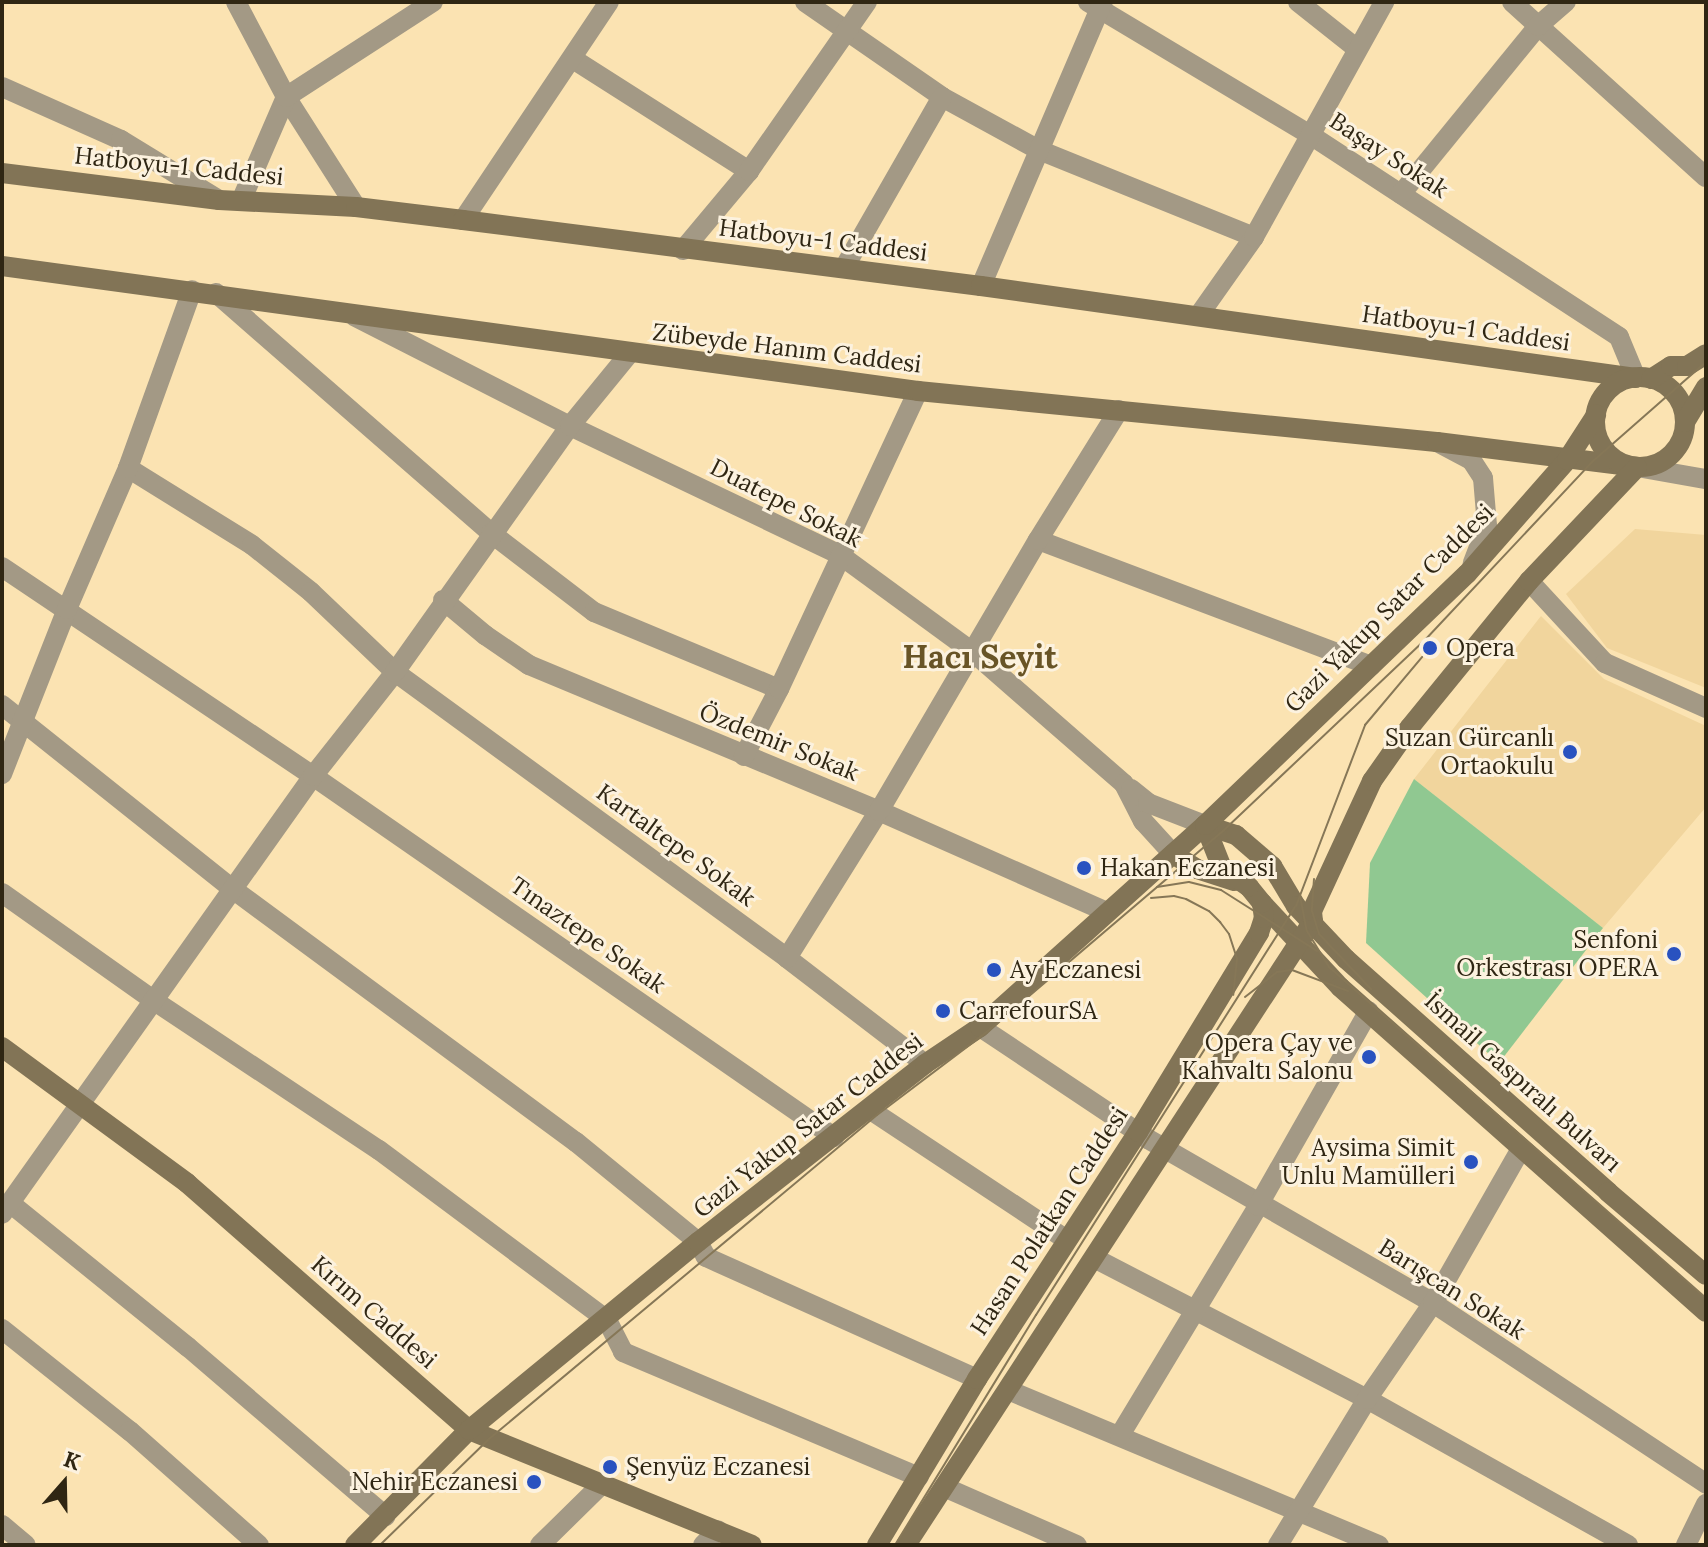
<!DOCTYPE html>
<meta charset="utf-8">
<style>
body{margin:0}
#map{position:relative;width:1708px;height:1547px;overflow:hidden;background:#fbe3b2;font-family:Lora,serif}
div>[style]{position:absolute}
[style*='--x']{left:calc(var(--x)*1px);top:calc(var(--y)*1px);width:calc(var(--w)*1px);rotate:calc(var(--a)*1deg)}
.built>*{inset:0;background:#f1d59d}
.green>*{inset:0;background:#90c891}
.street>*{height:20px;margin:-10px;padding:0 10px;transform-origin:10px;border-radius:10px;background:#a39985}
.secondary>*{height:20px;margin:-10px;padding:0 10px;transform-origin:10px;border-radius:10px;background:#827456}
.secondary>.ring{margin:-10px;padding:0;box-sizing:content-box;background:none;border:20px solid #827456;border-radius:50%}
.tram>*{height:2px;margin:-1px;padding:0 1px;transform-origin:1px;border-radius:1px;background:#867757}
.dots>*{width:22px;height:22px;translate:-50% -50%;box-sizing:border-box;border:4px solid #fcf2df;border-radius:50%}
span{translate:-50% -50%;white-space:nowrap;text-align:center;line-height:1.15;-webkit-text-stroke:6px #fcf2df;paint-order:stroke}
.street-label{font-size:24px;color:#2f2613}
.poi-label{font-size:24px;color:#2f2613}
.left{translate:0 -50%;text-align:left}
.right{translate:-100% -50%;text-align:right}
.district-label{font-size:32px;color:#685426;font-weight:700}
.frame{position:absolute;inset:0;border:4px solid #2f2613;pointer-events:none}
.north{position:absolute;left:24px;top:1443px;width:80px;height:80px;-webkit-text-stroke:6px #fcf2df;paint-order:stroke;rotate:20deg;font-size:22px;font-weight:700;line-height:32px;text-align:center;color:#2f2613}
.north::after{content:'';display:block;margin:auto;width:28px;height:36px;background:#2f2613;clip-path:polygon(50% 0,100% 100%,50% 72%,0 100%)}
</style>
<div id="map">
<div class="built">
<div style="clip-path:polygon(1635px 529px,1706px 535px,1706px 688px,1607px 648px,1566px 594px)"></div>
<div style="clip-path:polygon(1541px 616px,1604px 679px,1706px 726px,1706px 807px,1603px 928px,1414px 779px)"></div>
</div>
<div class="green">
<div style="clip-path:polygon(1414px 779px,1603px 928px,1499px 1063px,1366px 943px,1370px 863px)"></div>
</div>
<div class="street">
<div style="--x:236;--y:2;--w:107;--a:62.2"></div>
<div style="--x:286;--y:97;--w:130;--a:57.5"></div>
<div style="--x:805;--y:2;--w:167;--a:34.7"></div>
<div style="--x:942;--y:97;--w:111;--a:28.7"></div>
<div style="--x:1039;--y:150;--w:232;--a:22"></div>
<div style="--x:1088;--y:2;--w:261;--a:30.9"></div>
<div style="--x:1312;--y:136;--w:367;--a:33.2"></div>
<div style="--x:1619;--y:337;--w:44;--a:67.5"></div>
<div style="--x:1298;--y:2;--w:74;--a:38.4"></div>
<div style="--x:1512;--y:2;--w:261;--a:42.1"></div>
<div style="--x:573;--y:59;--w:209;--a:32.5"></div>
<div style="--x:2;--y:87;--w:130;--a:24"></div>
<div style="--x:121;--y:140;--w:115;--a:31.5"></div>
<div style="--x:1401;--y:194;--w:217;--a:-50.8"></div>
<div style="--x:1538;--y:26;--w:37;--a:-41"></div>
<div style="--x:241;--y:201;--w:113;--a:-66.6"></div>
<div style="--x:286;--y:97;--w:175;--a:-32.9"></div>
<div style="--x:463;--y:220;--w:262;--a:-56.2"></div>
<div style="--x:683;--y:250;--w:103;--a:-50.1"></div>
<div style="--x:749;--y:171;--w:206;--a:-55.1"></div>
<div style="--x:844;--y:268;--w:197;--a:-60.2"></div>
<div style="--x:981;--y:286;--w:309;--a:-66.8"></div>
<div style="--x:216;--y:293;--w:365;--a:41.1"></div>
<div style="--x:491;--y:533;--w:130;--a:37.5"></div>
<div style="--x:594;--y:612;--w:200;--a:22.6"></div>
<div style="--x:1199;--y:315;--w:95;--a:-54.8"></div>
<div style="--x:1254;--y:237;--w:269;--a:-61"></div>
<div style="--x:354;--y:316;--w:242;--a:27"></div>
<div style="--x:570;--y:426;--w:299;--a:25.5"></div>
<div style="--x:840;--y:555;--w:166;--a:36.2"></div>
<div style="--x:974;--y:653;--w:199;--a:41.1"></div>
<div style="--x:1124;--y:784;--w:42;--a:62.8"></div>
<div style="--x:1143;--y:821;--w:45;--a:47.7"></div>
<div style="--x:1437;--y:442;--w:40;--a:28"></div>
<div style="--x:1472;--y:461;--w:20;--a:57"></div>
<div style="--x:1483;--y:478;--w:48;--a:85.2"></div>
<div style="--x:1487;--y:526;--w:40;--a:111"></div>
<div style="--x:1637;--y:467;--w:70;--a:9.9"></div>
<div style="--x:128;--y:468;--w:146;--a:31.8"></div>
<div style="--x:252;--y:545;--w:75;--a:38.5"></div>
<div style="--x:311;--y:592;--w:116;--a:43.6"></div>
<div style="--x:395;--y:672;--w:485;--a:36.1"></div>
<div style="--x:787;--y:958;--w:174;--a:37.5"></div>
<div style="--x:1038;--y:540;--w:356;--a:20.7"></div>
<div style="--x:2;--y:567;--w:375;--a:33.9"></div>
<div style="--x:313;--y:776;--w:634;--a:34.72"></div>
<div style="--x:1529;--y:581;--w:112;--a:47.2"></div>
<div style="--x:1605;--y:663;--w:111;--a:24"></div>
<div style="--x:443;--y:600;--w:55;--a:39.8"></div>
<div style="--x:485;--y:635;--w:53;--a:34.3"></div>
<div style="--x:529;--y:665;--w:379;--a:22.6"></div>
<div style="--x:879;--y:811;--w:249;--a:23.9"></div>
<div style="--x:2;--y:705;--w:297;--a:38.6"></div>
<div style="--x:234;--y:890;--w:425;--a:36.4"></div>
<div style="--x:576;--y:1142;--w:158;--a:39.3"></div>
<div style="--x:698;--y:1242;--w:17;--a:62"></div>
<div style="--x:706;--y:1257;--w:297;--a:24.2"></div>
<div style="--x:744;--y:756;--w:76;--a:-62.4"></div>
<div style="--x:779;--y:689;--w:329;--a:-65"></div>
<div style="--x:2;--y:774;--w:177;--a:-68.5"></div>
<div style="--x:67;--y:609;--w:154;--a:-66.6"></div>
<div style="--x:128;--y:468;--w:189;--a:-70.2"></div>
<div style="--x:1131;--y:789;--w:22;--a:39"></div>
<div style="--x:1148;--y:803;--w:61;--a:21.1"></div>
<div style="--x:2;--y:893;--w:185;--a:35.3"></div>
<div style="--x:153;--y:1000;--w:271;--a:33.6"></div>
<div style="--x:379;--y:1150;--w:284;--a:36.7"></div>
<div style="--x:607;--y:1320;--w:36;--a:63"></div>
<div style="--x:623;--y:1352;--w:321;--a:22.9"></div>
<div style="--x:787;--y:958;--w:173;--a:-58"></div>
<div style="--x:879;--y:811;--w:314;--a:-59.6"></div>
<div style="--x:1038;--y:540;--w:153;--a:-58.1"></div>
<div style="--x:980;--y:1027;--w:202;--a:33.7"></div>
<div style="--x:1148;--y:1139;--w:329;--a:29.9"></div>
<div style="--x:1433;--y:1303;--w:328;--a:33.5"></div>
<div style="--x:869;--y:1109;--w:237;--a:33.5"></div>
<div style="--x:10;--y:1203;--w:229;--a:39"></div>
<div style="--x:188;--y:1347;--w:260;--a:40.6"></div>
<div style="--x:2;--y:1214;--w:537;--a:-54.62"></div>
<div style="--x:313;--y:776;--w:132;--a:-51.7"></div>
<div style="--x:395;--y:672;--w:302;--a:-54.6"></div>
<div style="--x:570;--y:426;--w:93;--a:-50.7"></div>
<div style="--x:1094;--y:1258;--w:307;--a:27.3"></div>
<div style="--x:1367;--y:1399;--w:299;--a:29.2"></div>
<div style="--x:2;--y:1329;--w:164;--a:38.6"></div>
<div style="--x:130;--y:1431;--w:172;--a:41.5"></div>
<div style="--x:1008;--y:1390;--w:402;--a:22.7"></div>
<div style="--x:1120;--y:1435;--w:267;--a:-58.9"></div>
<div style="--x:1258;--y:1206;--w:224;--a:-60.4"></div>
<div style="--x:944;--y:1487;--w:145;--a:23.6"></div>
<div style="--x:2;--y:1525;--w:31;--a:40"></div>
<div style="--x:540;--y:1545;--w:84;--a:-44.5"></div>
<div style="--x:703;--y:1545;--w:21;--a:-45"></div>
<div style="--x:1278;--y:1545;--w:171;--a:-58.6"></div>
<div style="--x:1367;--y:1399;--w:116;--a:-55.5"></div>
<div style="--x:1433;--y:1303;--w:177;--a:-60.3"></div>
<div style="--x:1686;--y:1545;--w:46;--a:-64"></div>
</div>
<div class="secondary">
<div style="--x:2;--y:173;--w:219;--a:7.1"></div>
<div style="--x:219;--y:200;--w:137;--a:2.9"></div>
<div style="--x:356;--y:207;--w:108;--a:6.9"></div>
<div style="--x:463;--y:220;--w:522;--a:7.26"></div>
<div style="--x:981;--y:286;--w:661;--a:8"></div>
<div style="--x:2;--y:266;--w:924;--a:7.77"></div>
<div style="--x:918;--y:391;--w:521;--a:5.61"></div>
<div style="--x:1437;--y:442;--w:202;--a:7.1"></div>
<div class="ring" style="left:1595px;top:377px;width:70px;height:70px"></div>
<div style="--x:1651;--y:379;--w:24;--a:-33"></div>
<div style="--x:1671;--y:366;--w:16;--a:0"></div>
<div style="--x:1687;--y:366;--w:22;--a:-32"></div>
<div style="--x:1685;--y:422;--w:41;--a:-59"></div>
<div style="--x:1173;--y:854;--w:28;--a:32"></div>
<div style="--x:1197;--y:869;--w:39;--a:18"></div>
<div style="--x:1262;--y:903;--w:115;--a:47.1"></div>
<div style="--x:1340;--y:987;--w:489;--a:41.6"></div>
<div style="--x:2;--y:1047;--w:230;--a:36.3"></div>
<div style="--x:187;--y:1183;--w:375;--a:41.2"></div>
<div style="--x:469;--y:1430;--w:305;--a:22.1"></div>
<div style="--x:355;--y:1545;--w:162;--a:-45.3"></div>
<div style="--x:469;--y:1430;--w:296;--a:-39.4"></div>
<div style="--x:698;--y:1242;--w:288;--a:-38.1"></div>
<div style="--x:925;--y:1064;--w:66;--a:-33.9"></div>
<div style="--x:980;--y:1027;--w:302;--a:-41.9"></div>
<div style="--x:1205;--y:825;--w:33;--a:18"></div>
<div style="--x:1236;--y:835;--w:48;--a:40.7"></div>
<div style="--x:1272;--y:866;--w:47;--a:59"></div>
<div style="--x:1296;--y:906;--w:73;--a:46.7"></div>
<div style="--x:1346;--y:959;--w:351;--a:41.6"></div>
<div style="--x:1608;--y:1192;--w:128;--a:40.3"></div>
<div style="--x:877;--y:1545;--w:194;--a:-58.9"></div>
<div style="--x:977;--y:1379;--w:295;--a:-56.9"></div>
<div style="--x:1138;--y:1132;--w:233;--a:-58.7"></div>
<div style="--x:1259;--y:933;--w:16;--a:-72"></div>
<div style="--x:1264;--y:918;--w:15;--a:-98"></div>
<div style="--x:1262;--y:903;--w:21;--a:-129"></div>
<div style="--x:1249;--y:887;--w:33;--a:-145"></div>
<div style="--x:1222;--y:868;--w:46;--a:-111.6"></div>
<div style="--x:1205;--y:825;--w:363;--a:-43.8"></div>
<div style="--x:1467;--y:574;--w:152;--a:-48.7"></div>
<div style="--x:1567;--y:460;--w:54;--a:-57.2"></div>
<div style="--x:906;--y:1545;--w:745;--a:-56.89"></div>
<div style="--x:1313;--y:921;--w:10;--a:-96"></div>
<div style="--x:1312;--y:911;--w:143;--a:-65.2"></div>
<div style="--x:1372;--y:781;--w:66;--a:-54.9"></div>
<div style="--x:1410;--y:727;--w:188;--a:-50.8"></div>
<div style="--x:1529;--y:581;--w:157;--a:-46.5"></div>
</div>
<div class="tram">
<div style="--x:1314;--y:879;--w:32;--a:94"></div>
<div style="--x:1312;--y:911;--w:24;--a:73"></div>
<div style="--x:1319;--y:934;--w:76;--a:46.6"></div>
<div style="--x:1157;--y:887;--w:32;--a:-9"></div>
<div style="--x:1189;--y:882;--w:33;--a:14"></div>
<div style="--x:1221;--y:890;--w:114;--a:32.4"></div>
<div style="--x:1300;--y:896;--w:36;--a:79"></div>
<div style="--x:1307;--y:931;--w:42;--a:58.6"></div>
<div style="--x:1329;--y:967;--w:502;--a:41.28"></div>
<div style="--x:1151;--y:898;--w:23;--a:-5"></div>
<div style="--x:1174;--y:896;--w:12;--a:14"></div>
<div style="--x:1186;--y:899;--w:26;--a:28"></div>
<div style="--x:1209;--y:911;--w:16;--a:45"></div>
<div style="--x:1220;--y:922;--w:15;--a:53"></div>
<div style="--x:1229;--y:934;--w:26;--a:72"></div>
<div style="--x:1237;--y:959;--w:36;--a:96"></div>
<div style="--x:1245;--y:997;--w:41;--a:-38"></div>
<div style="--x:1277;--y:972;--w:15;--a:-8"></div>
<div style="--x:1292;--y:970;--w:60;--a:20.6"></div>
<div style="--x:380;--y:1545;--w:152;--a:-44.2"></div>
<div style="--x:489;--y:1439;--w:505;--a:-39.86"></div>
<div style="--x:877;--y:1115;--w:139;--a:-37.1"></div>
<div style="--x:988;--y:1031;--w:310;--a:-40.4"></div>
<div style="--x:1224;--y:830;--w:275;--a:-43.4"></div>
<div style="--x:1424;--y:641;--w:245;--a:-46.8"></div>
<div style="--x:1592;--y:462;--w:152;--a:-41.3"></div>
<div style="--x:895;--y:1545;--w:270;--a:-58.5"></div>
<div style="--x:1036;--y:1315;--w:485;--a:-57.6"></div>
<div style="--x:1296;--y:906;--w:194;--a:-69.1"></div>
<div style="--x:1365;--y:725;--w:89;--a:-50"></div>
</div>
<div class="dots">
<div style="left:1430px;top:648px;background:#2952c0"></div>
<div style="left:1570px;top:752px;background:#2952c0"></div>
<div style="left:1084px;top:868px;background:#2952c0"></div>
<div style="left:1674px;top:954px;background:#2952c0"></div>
<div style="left:994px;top:970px;background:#2952c0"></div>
<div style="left:943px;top:1011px;background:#2952c0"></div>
<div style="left:1369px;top:1057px;background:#2952c0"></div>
<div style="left:1471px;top:1162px;background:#2952c0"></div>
<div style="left:610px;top:1467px;background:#2952c0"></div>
<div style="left:534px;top:1482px;background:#2952c0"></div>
</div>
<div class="street-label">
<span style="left:1389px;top:155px;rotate:33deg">Başay Sokak</span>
<span style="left:179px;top:166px;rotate:6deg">Hatboyu-1 Caddesi</span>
<span style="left:823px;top:240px;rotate:7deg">Hatboyu-1 Caddesi</span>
<span style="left:1466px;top:328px;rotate:8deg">Hatboyu-1 Caddesi</span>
<span style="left:787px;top:348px;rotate:7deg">Zübeyde Hanım Caddesi</span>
<span style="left:786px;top:503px;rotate:27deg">Duatepe Sokak</span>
<span style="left:1389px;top:608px;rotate:-45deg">Gazi Yakup Satar Caddesi</span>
<span style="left:779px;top:742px;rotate:22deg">Özdemir Sokak</span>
<span style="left:676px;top:845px;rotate:36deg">Kartaltepe Sokak</span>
<span style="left:588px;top:935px;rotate:35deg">Tınaztepe Sokak</span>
<span style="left:1523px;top:1082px;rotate:42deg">İsmail Gaspıralı Bulvarı</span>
<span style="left:808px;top:1125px;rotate:-38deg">Gazi Yakup Satar Caddesi</span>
<span style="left:1049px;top:1221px;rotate:-57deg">Hasan Polatkan Caddesi</span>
<span style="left:1452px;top:1289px;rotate:32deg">Barışcan Sokak</span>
<span style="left:374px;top:1312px;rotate:41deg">Kırım Caddesi</span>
</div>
<div class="poi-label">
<span class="left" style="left:1446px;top:648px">Opera</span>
<span class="right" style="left:1554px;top:752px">Suzan Gürcanlı<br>Ortaokulu</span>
<span class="left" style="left:1100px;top:868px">Hakan Eczanesi</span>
<span class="right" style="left:1658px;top:954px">Senfoni<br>Orkestrası OPERA</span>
<span class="left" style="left:1010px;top:970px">Ay Eczanesi</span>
<span class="left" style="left:959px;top:1011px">CarrefourSA</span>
<span class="right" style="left:1353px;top:1057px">Opera Çay ve<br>Kahvaltı Salonu</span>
<span class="right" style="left:1455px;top:1162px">Aysima Simit<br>Unlu Mamülleri</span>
<span class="left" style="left:626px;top:1467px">Şenyüz Eczanesi</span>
<span class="right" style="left:518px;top:1482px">Nehir Eczanesi</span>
</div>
<div class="district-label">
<span style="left:980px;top:657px">Hacı Seyit</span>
</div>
<div class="frame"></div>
<div class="north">K</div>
</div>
